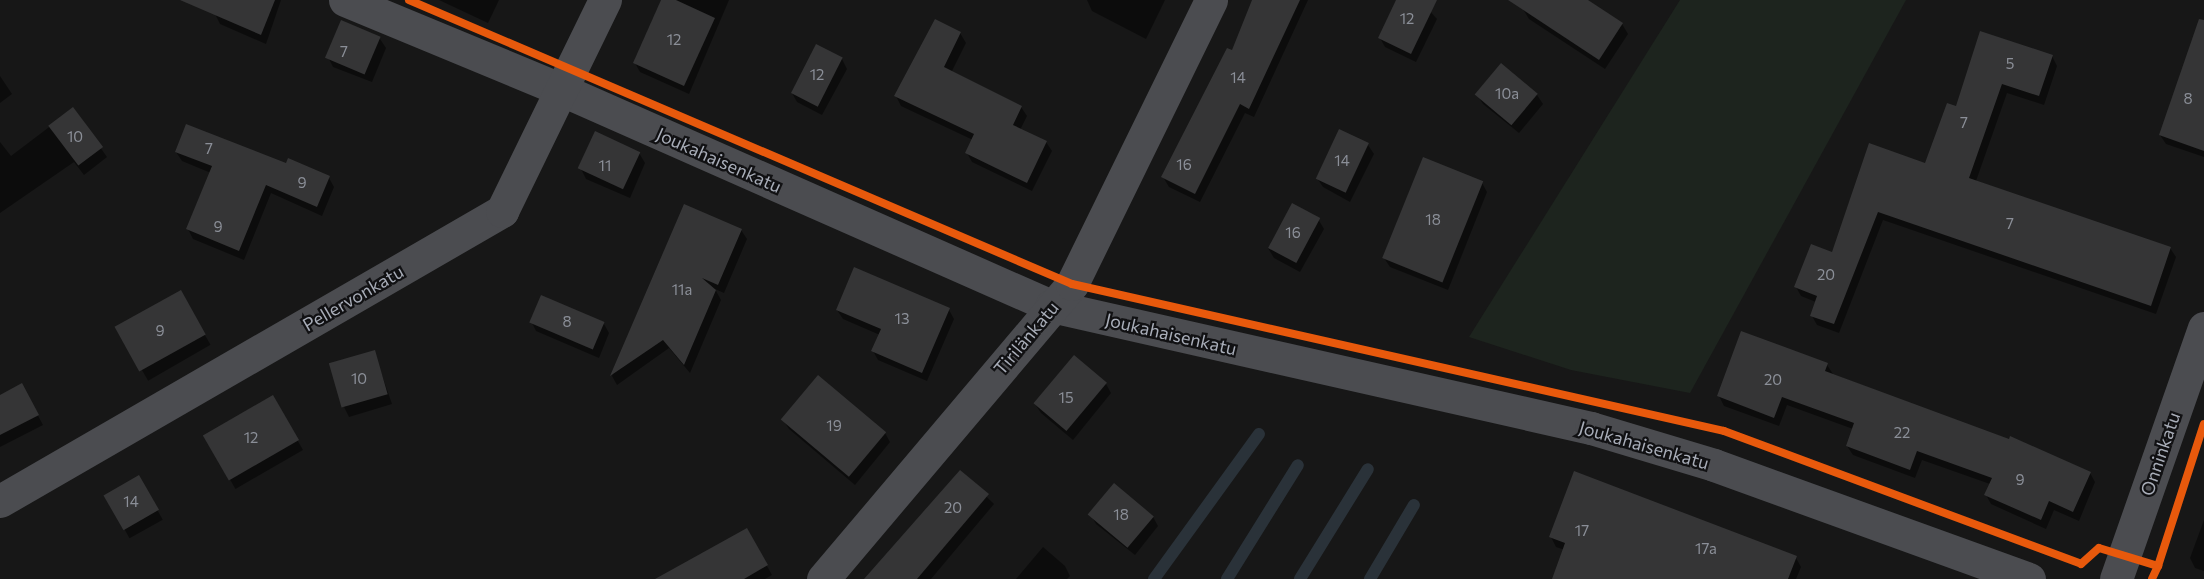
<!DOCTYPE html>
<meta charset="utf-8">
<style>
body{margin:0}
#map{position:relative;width:2204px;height:579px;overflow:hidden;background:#171717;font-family:Commissioner,sans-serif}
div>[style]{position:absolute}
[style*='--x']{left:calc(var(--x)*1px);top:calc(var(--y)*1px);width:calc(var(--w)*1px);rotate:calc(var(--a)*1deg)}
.green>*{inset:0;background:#1d241e}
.shadow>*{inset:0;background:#0007;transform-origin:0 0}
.stream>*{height:12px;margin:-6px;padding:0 6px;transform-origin:6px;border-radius:6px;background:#2a3239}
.building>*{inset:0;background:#353536;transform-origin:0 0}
.minor>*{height:33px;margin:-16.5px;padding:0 16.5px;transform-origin:16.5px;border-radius:16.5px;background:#4b4c50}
.cycleway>*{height:8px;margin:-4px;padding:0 4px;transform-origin:4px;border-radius:4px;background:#e8590c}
span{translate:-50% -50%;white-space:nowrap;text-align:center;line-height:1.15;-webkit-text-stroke:4.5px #111113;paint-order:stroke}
.number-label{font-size:15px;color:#8b8f98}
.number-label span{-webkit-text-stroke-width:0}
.street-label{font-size:18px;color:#a8adb8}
</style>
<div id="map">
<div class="green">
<div style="clip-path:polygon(1680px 0,1906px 0,1690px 393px,1571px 370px,1469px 337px)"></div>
</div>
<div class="shadow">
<div style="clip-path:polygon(220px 0,281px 0,266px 44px,220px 24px,215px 14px)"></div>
<div style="clip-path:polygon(439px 0,499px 0,488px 23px)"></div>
<div style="clip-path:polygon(662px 0,729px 0,689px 94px,640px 72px,635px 63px)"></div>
<div style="clip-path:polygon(1087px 0,1165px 0,1146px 39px,1092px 11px)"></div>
<div style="clip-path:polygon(1253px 0,1308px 0,1254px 117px,1245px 113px,1200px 202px,1169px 187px,1163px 177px,1232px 52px)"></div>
<div style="clip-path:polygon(1397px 0,1420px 0,1437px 19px,1416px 62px,1385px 47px,1380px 38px)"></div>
<div style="clip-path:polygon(1529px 0,1585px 0,1622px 24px,1628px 34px,1605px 69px,1529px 19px,1523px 9px)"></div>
<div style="clip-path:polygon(960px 33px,966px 43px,951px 73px,1021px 107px,1027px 116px,1020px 130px,1046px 142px,1052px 151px,1032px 191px,972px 162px,967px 153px,973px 140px,901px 106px,896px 96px)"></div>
<div style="clip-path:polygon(380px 39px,386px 48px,372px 82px,333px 67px,328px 57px)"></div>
<div style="clip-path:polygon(2052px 56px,2057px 66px,2044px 105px,2007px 93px,1976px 181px,2170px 248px,2176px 257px,2156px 314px,1883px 220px,1839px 333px,1817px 325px,1812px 316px,1816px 302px,1801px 296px,1796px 287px,1926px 165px,1957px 108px)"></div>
<div style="clip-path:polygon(842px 59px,847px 69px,822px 115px,797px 102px,792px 93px)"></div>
<div style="clip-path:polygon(2204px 64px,2204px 157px,2166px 144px,2160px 135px)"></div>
<div style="clip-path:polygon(0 76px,12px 94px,0 103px)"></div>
<div style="clip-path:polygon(1477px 95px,1537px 95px,1543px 104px,1519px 133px,1483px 104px)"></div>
<div style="clip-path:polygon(73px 109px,107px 157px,84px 175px,74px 162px,0 213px,0 142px,11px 156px)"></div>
<div style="clip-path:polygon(1368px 145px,1374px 154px,1350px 202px,1323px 187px,1317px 178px)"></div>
<div style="clip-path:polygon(176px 152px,287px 165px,329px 178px,334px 187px,322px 216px,271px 193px,244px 260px,193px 239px,188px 229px,211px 173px,182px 161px)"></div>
<div style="clip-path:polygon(639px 153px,645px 163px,630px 198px,586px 179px,581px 169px)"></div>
<div style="clip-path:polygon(1482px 183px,1487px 192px,1448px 290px,1390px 267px,1384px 258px)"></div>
<div style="clip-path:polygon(684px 206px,741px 230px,747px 239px,724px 293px,715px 289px,721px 300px,690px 373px,669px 348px,617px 385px,612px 376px)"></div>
<div style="clip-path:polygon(1318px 219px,1324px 229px,1300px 272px,1274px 258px,1268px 248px)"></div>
<div style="left:180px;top:292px;width:61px;height:72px;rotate:60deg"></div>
<div style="clip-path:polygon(837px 310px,949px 310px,954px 319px,927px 381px,878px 360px,873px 351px,880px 335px,843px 319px)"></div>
<div style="clip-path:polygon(531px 321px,604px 324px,609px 333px,599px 358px,536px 331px)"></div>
<div style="clip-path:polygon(374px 352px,392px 404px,349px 417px,344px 407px)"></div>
<div style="clip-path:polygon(1827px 365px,1833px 374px,2090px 473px,2095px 482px,2079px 521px,2054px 510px,2046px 529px,1991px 504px,1986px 495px,1990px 484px,1922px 460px,1915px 478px,1853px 455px,1847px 446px,1853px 429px,1787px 405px,1779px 426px,1724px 406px,1719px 396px)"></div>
<div style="clip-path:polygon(1106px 384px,1111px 393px,1073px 440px,1041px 413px,1035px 404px)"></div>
<div style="clip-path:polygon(27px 395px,43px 425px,0 447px,0 396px)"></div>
<div style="left:273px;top:398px;width:60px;height:78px;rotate:60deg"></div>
<div style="clip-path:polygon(783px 420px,885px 433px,890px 442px,855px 485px,789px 429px)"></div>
<div style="clip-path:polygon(961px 472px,994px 504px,931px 579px,867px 579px)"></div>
<div style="left:139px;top:477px;width:49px;height:38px;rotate:61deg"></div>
<div style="clip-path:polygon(1091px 515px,1153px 517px,1158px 526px,1135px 555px,1096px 524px)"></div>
<div style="clip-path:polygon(2204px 520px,2204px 571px,2195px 568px,2190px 558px)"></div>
<div style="clip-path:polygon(747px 530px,772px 575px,765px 579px,690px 579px)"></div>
<div style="clip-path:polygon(1551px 537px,1796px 558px,1801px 567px,1796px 579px,1554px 579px,1565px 550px,1556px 547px)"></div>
<div style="clip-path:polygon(1043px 547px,1065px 566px,1070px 576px,1067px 579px,1016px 579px)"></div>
</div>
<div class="stream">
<div style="--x:1154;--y:579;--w:179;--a:-54.1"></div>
<div style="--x:1227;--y:579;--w:134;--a:-58.1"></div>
<div style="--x:1300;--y:579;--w:129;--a:-58.3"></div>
<div style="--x:1370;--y:579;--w:86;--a:-59.3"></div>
</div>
<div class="building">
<div style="clip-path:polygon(180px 0,275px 0,261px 35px)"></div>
<div style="clip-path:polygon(661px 0,676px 0,715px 18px,684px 86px,633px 63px)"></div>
<div style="clip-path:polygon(1252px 0,1300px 0,1249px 109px,1240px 104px,1195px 194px,1161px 177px,1227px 48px,1232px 50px)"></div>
<div style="clip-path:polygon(1396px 0,1437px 0,1411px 54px,1378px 38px)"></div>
<div style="clip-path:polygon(1508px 0,1588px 0,1623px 23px,1599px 60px)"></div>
<div style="clip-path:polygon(935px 19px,961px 32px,944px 67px,1022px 106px,1013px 125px,1047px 141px,1027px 183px,965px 153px,974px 134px,894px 96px)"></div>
<div style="clip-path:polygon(2199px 19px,2204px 20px,2204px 151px,2159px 135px)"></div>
<div style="left:341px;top:20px;width:43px;height:41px;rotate:23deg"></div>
<div style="clip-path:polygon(1980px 31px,2053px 55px,2039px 96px,2002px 84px,1969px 178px,2171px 247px,2151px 306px,1878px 212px,1834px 324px,1810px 316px,1817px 296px,1794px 287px,1811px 244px,1832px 252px,1869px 143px,1925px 163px,1947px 103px,1956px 106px)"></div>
<div style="left:816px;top:44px;width:30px;height:55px;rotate:27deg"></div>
<div style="left:1501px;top:63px;width:48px;height:41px;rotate:40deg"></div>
<div style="left:73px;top:107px;width:50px;height:31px;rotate:53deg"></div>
<div style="clip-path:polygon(186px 124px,286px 163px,288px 158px,330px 176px,317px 207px,266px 185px,239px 251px,186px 229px,212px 166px,175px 152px)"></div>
<div style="left:1339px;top:129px;width:33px;height:55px;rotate:25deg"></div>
<div style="left:595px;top:131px;width:50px;height:41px;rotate:25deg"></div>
<div style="left:1423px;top:157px;width:65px;height:109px;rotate:22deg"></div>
<div style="left:1292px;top:203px;width:32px;height:51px;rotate:28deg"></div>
<div style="clip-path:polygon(684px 204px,742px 229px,718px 285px,702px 278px,716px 290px,684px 365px,663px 340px,610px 376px)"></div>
<div style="clip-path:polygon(854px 267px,950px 308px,922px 373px,871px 351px,881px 329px,836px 310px)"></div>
<div style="left:181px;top:290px;width:51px;height:76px;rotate:61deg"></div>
<div style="left:541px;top:295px;width:69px;height:30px;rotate:23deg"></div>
<div style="clip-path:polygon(1741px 331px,1828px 363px,1825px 371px,2009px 439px,2010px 436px,2091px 472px,2073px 512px,2049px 501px,2041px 520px,1984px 495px,1992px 478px,1917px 451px,1910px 470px,1846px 446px,1854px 423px,1782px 397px,1774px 418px,1717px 396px)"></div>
<div style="left:375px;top:350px;width:46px;height:48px;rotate:74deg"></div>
<div style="left:1074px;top:355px;width:43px;height:63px;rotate:40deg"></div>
<div style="left:818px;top:375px;width:89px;height:58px;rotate:40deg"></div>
<div style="clip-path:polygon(22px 383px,39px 415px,0 435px,0 395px)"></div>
<div style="left:273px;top:395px;width:52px;height:81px;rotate:60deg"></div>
<div style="clip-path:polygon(960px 470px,989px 494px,917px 579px,864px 579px)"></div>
<div style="clip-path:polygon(1574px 471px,1797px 556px,1788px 579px,1552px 579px,1565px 543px,1549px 537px)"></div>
<div style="left:139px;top:475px;width:40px;height:41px;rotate:60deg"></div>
<div style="left:1114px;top:483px;width:52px;height:41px;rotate:40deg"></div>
<div style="clip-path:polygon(747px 528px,768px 565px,744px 579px,655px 579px)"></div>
</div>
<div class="minor">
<div style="--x:345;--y:0;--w:235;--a:22.5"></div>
<div style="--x:562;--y:90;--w:535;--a:23.83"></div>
<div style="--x:1051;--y:306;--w:554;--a:12.73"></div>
<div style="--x:1591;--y:428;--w:128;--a:16.7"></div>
<div style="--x:1714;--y:465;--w:335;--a:19.9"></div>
<div style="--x:0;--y:501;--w:580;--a:-30.01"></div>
<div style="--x:502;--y:211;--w:235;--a:-64"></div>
<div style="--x:823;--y:579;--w:386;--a:-49.8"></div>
<div style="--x:1072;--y:284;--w:316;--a:-63.9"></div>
<div style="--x:2116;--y:579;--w:266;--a:-70.7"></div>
</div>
<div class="cycleway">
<div style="--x:409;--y:0;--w:721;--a:23.19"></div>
<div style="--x:1072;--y:284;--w:668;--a:12.71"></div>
<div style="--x:1724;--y:431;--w:381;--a:20.4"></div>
<div style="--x:2081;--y:564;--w:24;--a:-42"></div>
<div style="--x:2099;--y:548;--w:62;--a:17"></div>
<div style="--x:2158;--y:566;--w:14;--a:115"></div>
<div style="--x:2158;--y:566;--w:149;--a:-72.1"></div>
</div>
<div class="number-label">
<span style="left:1407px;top:19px">12</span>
<span style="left:674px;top:40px">12</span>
<span style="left:344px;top:52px">7</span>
<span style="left:2010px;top:64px">5</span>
<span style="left:817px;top:75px">12</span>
<span style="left:1238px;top:78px">14</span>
<span style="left:1507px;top:94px">10a</span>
<span style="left:2188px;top:99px">8</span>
<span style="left:1964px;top:123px">7</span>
<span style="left:75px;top:137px">10</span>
<span style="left:209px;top:149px">7</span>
<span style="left:1342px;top:161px">14</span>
<span style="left:1184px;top:165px">16</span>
<span style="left:605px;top:166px">11</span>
<span style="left:302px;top:183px">9</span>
<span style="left:1433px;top:220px">18</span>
<span style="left:2010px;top:224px">7</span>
<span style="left:218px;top:227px">9</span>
<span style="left:1293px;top:233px">16</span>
<span style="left:1826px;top:275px">20</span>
<span style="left:682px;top:290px">11a</span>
<span style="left:902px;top:319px">13</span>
<span style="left:567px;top:322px">8</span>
<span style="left:160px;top:331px">9</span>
<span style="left:359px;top:379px">10</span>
<span style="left:1773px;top:380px">20</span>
<span style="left:1066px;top:398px">15</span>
<span style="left:834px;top:426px">19</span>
<span style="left:1902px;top:433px">22</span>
<span style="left:251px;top:438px">12</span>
<span style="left:2020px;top:480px">9</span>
<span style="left:131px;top:502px">14</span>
<span style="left:953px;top:508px">20</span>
<span style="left:1121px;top:515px">18</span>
<span style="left:1582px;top:531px">17</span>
<span style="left:1706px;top:549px">17a</span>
</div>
<div class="street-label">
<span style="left:719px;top:160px;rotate:24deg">Joukahaisenkatu</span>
<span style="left:353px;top:298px;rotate:-30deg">Pellervonkatu</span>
<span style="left:1171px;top:334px;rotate:13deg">Joukahaisenkatu</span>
<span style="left:1026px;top:338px;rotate:-50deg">Tirilänkatu</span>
<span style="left:1644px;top:445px;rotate:16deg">Joukahaisenkatu</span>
<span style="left:2160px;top:454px;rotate:-71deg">Onninkatu</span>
</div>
</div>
